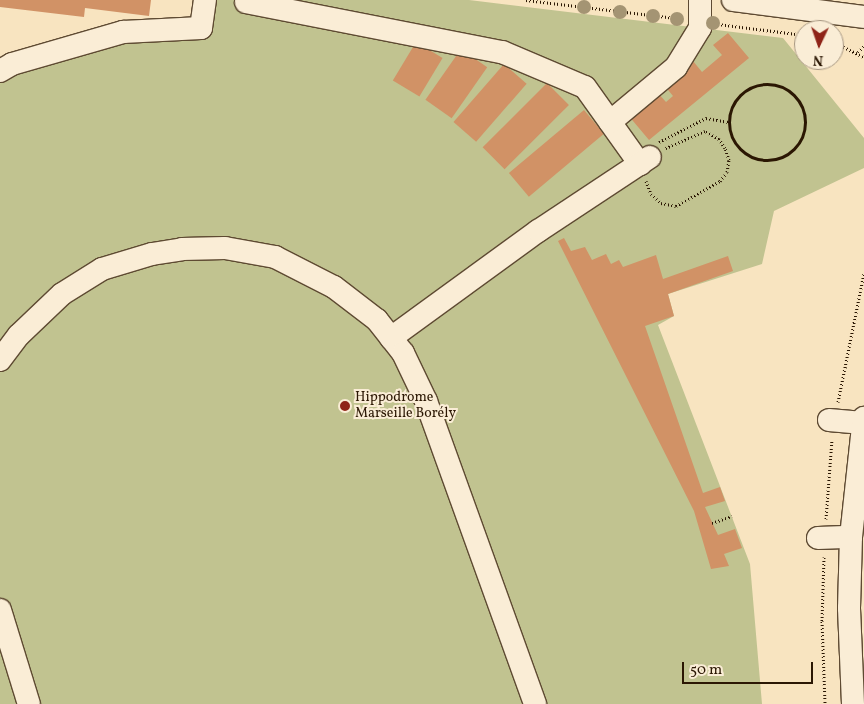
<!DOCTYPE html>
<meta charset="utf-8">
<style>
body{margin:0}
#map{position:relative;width:864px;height:704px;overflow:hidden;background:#f8e4c0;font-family:Vollkorn,serif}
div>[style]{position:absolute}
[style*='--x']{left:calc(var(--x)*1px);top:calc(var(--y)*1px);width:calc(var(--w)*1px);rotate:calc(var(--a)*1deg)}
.green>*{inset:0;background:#c1c390}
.building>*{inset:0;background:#d19266;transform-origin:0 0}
.path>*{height:3px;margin-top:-1.5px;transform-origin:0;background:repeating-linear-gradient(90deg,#2b1703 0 1px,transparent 0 3.5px)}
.path>.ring{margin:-1.5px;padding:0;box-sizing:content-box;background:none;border:3px solid #2b1703;border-radius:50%}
.roads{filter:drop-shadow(1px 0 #5e4a32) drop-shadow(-1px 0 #5e4a32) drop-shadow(0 1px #5e4a32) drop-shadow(0 -1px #5e4a32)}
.minor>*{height:22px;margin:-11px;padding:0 11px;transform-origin:11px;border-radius:11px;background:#faedd6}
.trees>*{width:14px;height:14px;margin:-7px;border-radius:50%;background:#a49473}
.dots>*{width:14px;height:14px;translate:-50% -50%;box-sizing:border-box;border:2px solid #faedd6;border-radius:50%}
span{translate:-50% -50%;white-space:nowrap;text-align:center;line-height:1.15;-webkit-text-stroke:4px #faedd6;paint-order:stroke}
.poi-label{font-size:14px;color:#2b1703}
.left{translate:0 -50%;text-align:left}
.north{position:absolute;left:794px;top:20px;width:50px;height:50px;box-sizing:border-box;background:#faedd6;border:1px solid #a79782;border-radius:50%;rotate:183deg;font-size:14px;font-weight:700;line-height:20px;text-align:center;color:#2b1703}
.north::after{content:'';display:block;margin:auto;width:18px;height:22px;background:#8f2418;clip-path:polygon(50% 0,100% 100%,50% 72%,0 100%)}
.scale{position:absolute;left:682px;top:662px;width:131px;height:22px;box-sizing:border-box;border:2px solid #2b1703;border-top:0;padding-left:6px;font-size:15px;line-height:18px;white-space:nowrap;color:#2b1703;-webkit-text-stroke:4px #faedd6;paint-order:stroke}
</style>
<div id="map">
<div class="green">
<div style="clip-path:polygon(216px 0,469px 0,783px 38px,864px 138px,864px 168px,774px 211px,762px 264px,668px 294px,674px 316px,658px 325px,750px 564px,762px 704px,0 704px,0 80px,92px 49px,165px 35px,211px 36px)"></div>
</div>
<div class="building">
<div style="clip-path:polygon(0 0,151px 0,149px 16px,85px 8px,84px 17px,0 7px)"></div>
<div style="clip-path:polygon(728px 33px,749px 58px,649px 140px,628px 115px,656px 91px,666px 102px,673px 96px,664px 85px,693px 61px,702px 72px,722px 55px,713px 45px)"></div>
<div style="left:416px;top:42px;width:31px;height:45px;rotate:31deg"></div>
<div style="left:461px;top:49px;width:32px;height:62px;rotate:35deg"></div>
<div style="left:504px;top:64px;width:30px;height:77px;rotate:41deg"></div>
<div style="left:547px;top:83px;width:31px;height:91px;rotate:45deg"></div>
<div style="left:584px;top:110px;width:31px;height:98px;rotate:50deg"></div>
<div style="clip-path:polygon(564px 238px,571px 251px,585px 247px,592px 260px,606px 254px,611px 264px,619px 260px,623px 267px,656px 255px,663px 279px,728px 256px,733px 271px,668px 294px,674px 316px,645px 326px,703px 493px,720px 487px,725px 501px,705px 507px,718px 535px,735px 529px,742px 548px,724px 554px,729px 566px,711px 569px,694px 511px,558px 241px)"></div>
</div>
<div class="path">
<div style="--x:526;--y:0;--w:157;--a:6.9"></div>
<div style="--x:718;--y:24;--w:87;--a:7.3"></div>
<div style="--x:834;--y:42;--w:34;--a:27"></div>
<div style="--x:858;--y:52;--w:8;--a:-45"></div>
<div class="ring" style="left:729px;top:84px;width:73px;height:73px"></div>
<div style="--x:659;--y:142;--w:53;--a:-27.1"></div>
<div style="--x:706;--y:118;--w:23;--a:10"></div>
<div style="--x:646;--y:181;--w:14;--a:69"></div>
<div style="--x:651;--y:194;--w:13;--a:42"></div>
<div style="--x:661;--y:203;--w:15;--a:11"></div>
<div style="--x:676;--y:206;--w:51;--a:-29.6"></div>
<div style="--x:720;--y:181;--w:11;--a:-52"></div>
<div style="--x:727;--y:172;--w:12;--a:-81"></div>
<div style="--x:729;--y:160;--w:13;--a:-108"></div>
<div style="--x:725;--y:148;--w:11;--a:-124"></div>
<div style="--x:719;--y:139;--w:16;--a:-150"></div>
<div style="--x:705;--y:131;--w:43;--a:156.4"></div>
<div style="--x:838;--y:402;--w:132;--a:-78.6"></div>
<div style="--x:826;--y:519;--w:79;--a:-85.7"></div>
<div style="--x:712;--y:523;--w:21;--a:-19"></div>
<div style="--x:824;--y:557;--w:64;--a:91.8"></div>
<div style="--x:822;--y:621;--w:83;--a:87.9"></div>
</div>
<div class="roads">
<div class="minor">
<div style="--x:733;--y:0;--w:132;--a:7.4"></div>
<div style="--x:246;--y:2;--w:261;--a:11.1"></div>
<div style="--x:502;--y:52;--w:90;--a:22.9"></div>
<div style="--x:585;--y:87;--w:95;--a:54.5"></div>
<div style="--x:0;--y:71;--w:14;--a:-30"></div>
<div style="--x:12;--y:64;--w:116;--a:-16.1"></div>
<div style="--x:123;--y:32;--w:78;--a:-2.9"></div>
<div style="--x:201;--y:28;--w:28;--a:-82"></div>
<div style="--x:610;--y:122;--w:86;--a:-39.8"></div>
<div style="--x:676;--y:67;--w:46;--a:-58.4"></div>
<div style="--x:700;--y:28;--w:28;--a:-90"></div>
<div style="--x:391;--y:338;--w:182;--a:-36.1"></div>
<div style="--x:538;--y:231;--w:134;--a:-33.5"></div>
<div style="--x:0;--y:360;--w:31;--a:-53"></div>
<div style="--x:19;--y:335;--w:59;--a:-43.6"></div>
<div style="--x:62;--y:294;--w:47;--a:-32"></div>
<div style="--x:102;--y:269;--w:52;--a:-16.7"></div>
<div style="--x:152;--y:254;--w:30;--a:-9"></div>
<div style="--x:182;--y:249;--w:43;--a:-1.3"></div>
<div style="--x:225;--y:248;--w:51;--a:10.2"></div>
<div style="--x:275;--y:257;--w:66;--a:27"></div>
<div style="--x:334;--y:287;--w:54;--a:37.5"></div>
<div style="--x:377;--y:320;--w:42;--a:51.8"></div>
<div style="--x:403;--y:353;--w:53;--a:64.4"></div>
<div style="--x:426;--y:401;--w:322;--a:70.2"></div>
<div style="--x:829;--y:420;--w:34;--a:5"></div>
<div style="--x:818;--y:538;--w:33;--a:-2"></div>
<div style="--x:0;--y:610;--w:98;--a:72.9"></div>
<div style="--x:853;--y:704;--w:96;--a:-92.4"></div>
<div style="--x:849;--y:608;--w:71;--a:-88.4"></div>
<div style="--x:851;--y:537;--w:120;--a:-83.8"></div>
</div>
</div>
<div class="trees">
<div style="left:584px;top:7px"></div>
<div style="left:620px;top:12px"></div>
<div style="left:653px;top:16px"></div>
<div style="left:677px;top:19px"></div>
<div style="left:713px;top:23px"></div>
</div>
<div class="dots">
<div style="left:345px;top:406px;background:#8f2418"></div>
</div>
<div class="poi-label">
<span class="left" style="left:355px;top:406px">Hippodrome<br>Marseille Borély</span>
</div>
<div class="north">N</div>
<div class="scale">50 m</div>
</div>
